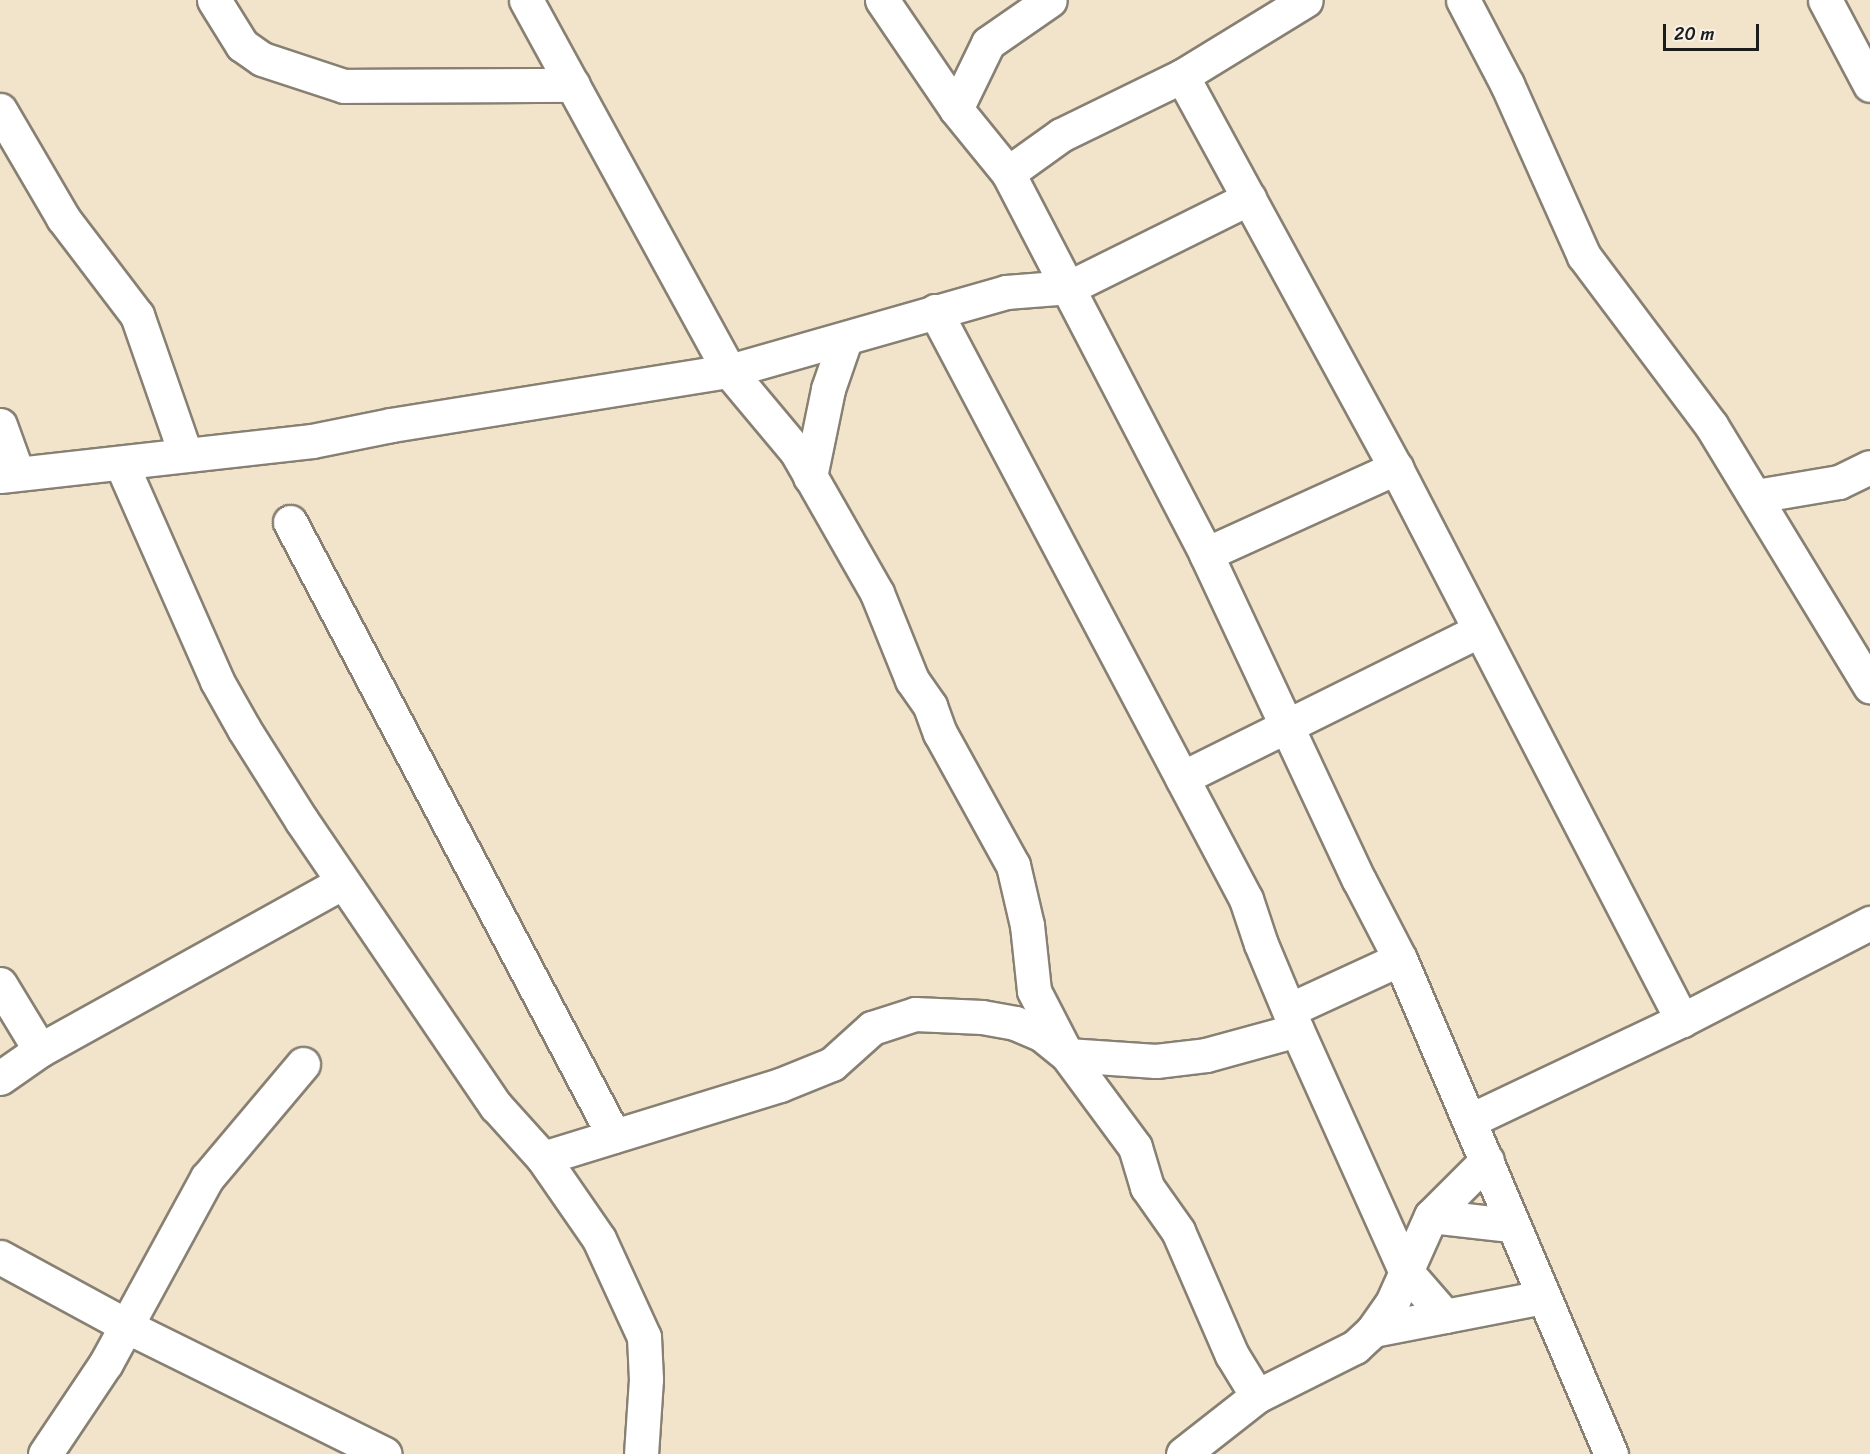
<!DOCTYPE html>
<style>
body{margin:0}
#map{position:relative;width:1870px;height:1454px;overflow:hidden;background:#f2e4ca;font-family:Sriracha,sans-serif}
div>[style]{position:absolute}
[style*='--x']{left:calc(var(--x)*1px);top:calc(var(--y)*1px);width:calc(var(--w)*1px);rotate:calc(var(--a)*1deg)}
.roads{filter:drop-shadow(2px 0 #878073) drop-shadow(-2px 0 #878073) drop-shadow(0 2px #878073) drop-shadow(0 -2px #878073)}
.minor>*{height:33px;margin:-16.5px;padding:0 16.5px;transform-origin:16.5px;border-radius:16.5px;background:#fff}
span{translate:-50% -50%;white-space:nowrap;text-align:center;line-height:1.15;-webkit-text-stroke:4.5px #f7f3e8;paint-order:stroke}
.scale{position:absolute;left:1663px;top:24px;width:96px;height:27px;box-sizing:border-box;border:3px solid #1c1c1c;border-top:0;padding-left:8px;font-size:18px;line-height:21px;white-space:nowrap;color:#1c1c1c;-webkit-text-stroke:4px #f7f3e8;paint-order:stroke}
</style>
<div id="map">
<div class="roads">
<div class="minor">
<div style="--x:214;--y:0;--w:53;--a:58.1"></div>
<div style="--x:242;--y:45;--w:24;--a:35"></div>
<div style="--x:262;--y:59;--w:86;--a:18.2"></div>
<div style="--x:344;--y:86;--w:229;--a:-0.3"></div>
<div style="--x:526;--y:0;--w:423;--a:61.3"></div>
<div style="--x:729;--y:371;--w:104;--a:50.1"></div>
<div style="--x:796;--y:451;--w:163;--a:60.3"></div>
<div style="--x:877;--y:593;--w:94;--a:68.1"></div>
<div style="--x:912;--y:680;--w:32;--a:55"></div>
<div style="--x:930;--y:706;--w:29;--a:70"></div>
<div style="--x:940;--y:733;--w:151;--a:61.1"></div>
<div style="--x:1013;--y:865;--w:62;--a:76.9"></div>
<div style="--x:1027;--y:925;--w:66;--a:83.9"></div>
<div style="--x:1034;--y:991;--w:72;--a:62.7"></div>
<div style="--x:1067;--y:1055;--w:114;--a:53.5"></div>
<div style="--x:1135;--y:1147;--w:42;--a:73.3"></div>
<div style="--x:1147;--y:1187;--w:54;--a:54.8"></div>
<div style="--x:1178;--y:1231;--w:135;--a:66.5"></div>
<div style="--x:1232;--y:1355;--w:48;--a:58.6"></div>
<div style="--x:882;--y:0;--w:132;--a:55.8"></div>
<div style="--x:956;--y:109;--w:82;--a:50.9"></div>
<div style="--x:1008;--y:173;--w:429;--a:62.5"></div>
<div style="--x:1206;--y:554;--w:360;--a:64.9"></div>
<div style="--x:1359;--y:880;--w:89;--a:62.6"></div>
<div style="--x:1400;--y:959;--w:538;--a:66.91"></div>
<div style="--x:1463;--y:0;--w:95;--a:62.4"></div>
<div style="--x:1507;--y:84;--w:188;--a:65.9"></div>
<div style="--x:1584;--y:256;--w:211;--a:53.1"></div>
<div style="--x:1711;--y:425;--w:306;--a:58.7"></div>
<div style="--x:1825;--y:0;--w:96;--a:62.1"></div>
<div style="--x:1182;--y:76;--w:447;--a:61.4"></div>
<div style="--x:1396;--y:468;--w:622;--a:62.61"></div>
<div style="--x:956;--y:109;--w:73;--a:-64.1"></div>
<div style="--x:988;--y:43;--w:75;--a:-34.7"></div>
<div style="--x:0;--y:110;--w:125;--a:59.7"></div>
<div style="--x:63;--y:218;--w:122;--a:52.7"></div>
<div style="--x:137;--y:315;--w:146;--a:70.8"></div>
<div style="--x:1008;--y:173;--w:65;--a:-35.6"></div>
<div style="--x:1061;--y:135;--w:135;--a:-26"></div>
<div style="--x:1182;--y:76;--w:145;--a:-31.5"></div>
<div style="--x:935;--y:311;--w:665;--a:62.13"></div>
<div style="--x:1246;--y:899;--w:47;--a:71.6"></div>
<div style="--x:1261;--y:944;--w:93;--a:67.3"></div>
<div style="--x:1297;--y:1030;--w:263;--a:65.8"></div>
<div style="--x:1405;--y:1270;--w:61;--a:49"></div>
<div style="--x:0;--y:425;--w:50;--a:70.1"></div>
<div style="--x:121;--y:463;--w:238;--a:66.2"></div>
<div style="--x:217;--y:681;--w:55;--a:60.6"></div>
<div style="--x:244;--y:729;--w:109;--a:57.8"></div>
<div style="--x:302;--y:821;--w:345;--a:55.8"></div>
<div style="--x:496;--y:1106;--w:70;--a:47.9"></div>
<div style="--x:543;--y:1158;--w:98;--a:55.3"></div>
<div style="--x:599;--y:1239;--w:108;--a:65.3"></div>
<div style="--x:644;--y:1337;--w:42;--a:87.3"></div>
<div style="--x:646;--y:1379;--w:75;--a:93.8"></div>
<div style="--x:0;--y:476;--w:314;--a:-6.4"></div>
<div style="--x:312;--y:441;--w:81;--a:-11.4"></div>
<div style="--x:391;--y:425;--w:342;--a:-9.1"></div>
<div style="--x:729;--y:371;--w:288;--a:-15.9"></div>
<div style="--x:1006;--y:292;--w:64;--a:-4.5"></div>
<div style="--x:1070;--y:287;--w:200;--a:-26.4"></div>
<div style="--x:810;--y:477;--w:90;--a:-78.4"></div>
<div style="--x:828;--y:389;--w:52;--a:-70.9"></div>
<div style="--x:1756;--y:496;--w:84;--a:-9.6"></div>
<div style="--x:1839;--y:482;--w:34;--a:-26"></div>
<div style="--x:290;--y:522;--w:694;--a:62.18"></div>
<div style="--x:1206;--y:554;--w:209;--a:-24.4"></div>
<div style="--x:1182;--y:778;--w:330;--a:-26.4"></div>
<div style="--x:0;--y:984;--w:77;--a:58.8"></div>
<div style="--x:40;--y:1050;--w:346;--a:-29"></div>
<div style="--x:1289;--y:1010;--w:122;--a:-24.7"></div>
<div style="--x:0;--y:1078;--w:49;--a:-35"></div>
<div style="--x:1471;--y:1120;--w:233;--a:-25.4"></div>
<div style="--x:1682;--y:1020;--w:212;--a:-27.3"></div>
<div style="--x:543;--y:1158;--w:248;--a:-17.1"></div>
<div style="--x:780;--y:1085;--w:56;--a:-22"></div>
<div style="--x:832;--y:1064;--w:54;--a:-42"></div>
<div style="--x:872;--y:1028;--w:45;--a:-18"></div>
<div style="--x:915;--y:1014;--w:67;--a:2.6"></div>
<div style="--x:982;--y:1017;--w:34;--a:10"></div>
<div style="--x:1015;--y:1023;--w:28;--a:23"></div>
<div style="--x:1041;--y:1034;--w:33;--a:39"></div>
<div style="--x:1067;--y:1055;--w:89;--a:3.9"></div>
<div style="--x:1156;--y:1061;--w:50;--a:-6.8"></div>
<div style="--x:1206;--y:1055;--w:94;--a:-15.4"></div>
<div style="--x:1431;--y:1216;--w:80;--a:6.5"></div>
<div style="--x:0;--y:1257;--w:157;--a:28.5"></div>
<div style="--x:138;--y:1332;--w:275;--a:26.3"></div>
<div style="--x:1373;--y:1330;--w:173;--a:-11"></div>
<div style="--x:45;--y:1454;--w:110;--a:-56.2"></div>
<div style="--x:106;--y:1363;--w:211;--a:-61.4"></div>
<div style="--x:207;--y:1178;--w:149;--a:-49.9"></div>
<div style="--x:1183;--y:1454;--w:94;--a:-38.1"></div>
<div style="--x:1257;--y:1396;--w:110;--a:-26.6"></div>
<div style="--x:1355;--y:1347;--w:25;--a:-43"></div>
<div style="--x:1373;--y:1330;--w:33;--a:-55"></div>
<div style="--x:1392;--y:1303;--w:95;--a:-65.9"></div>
<div style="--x:1431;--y:1216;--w:79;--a:-45"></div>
</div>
</div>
<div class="scale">20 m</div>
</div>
